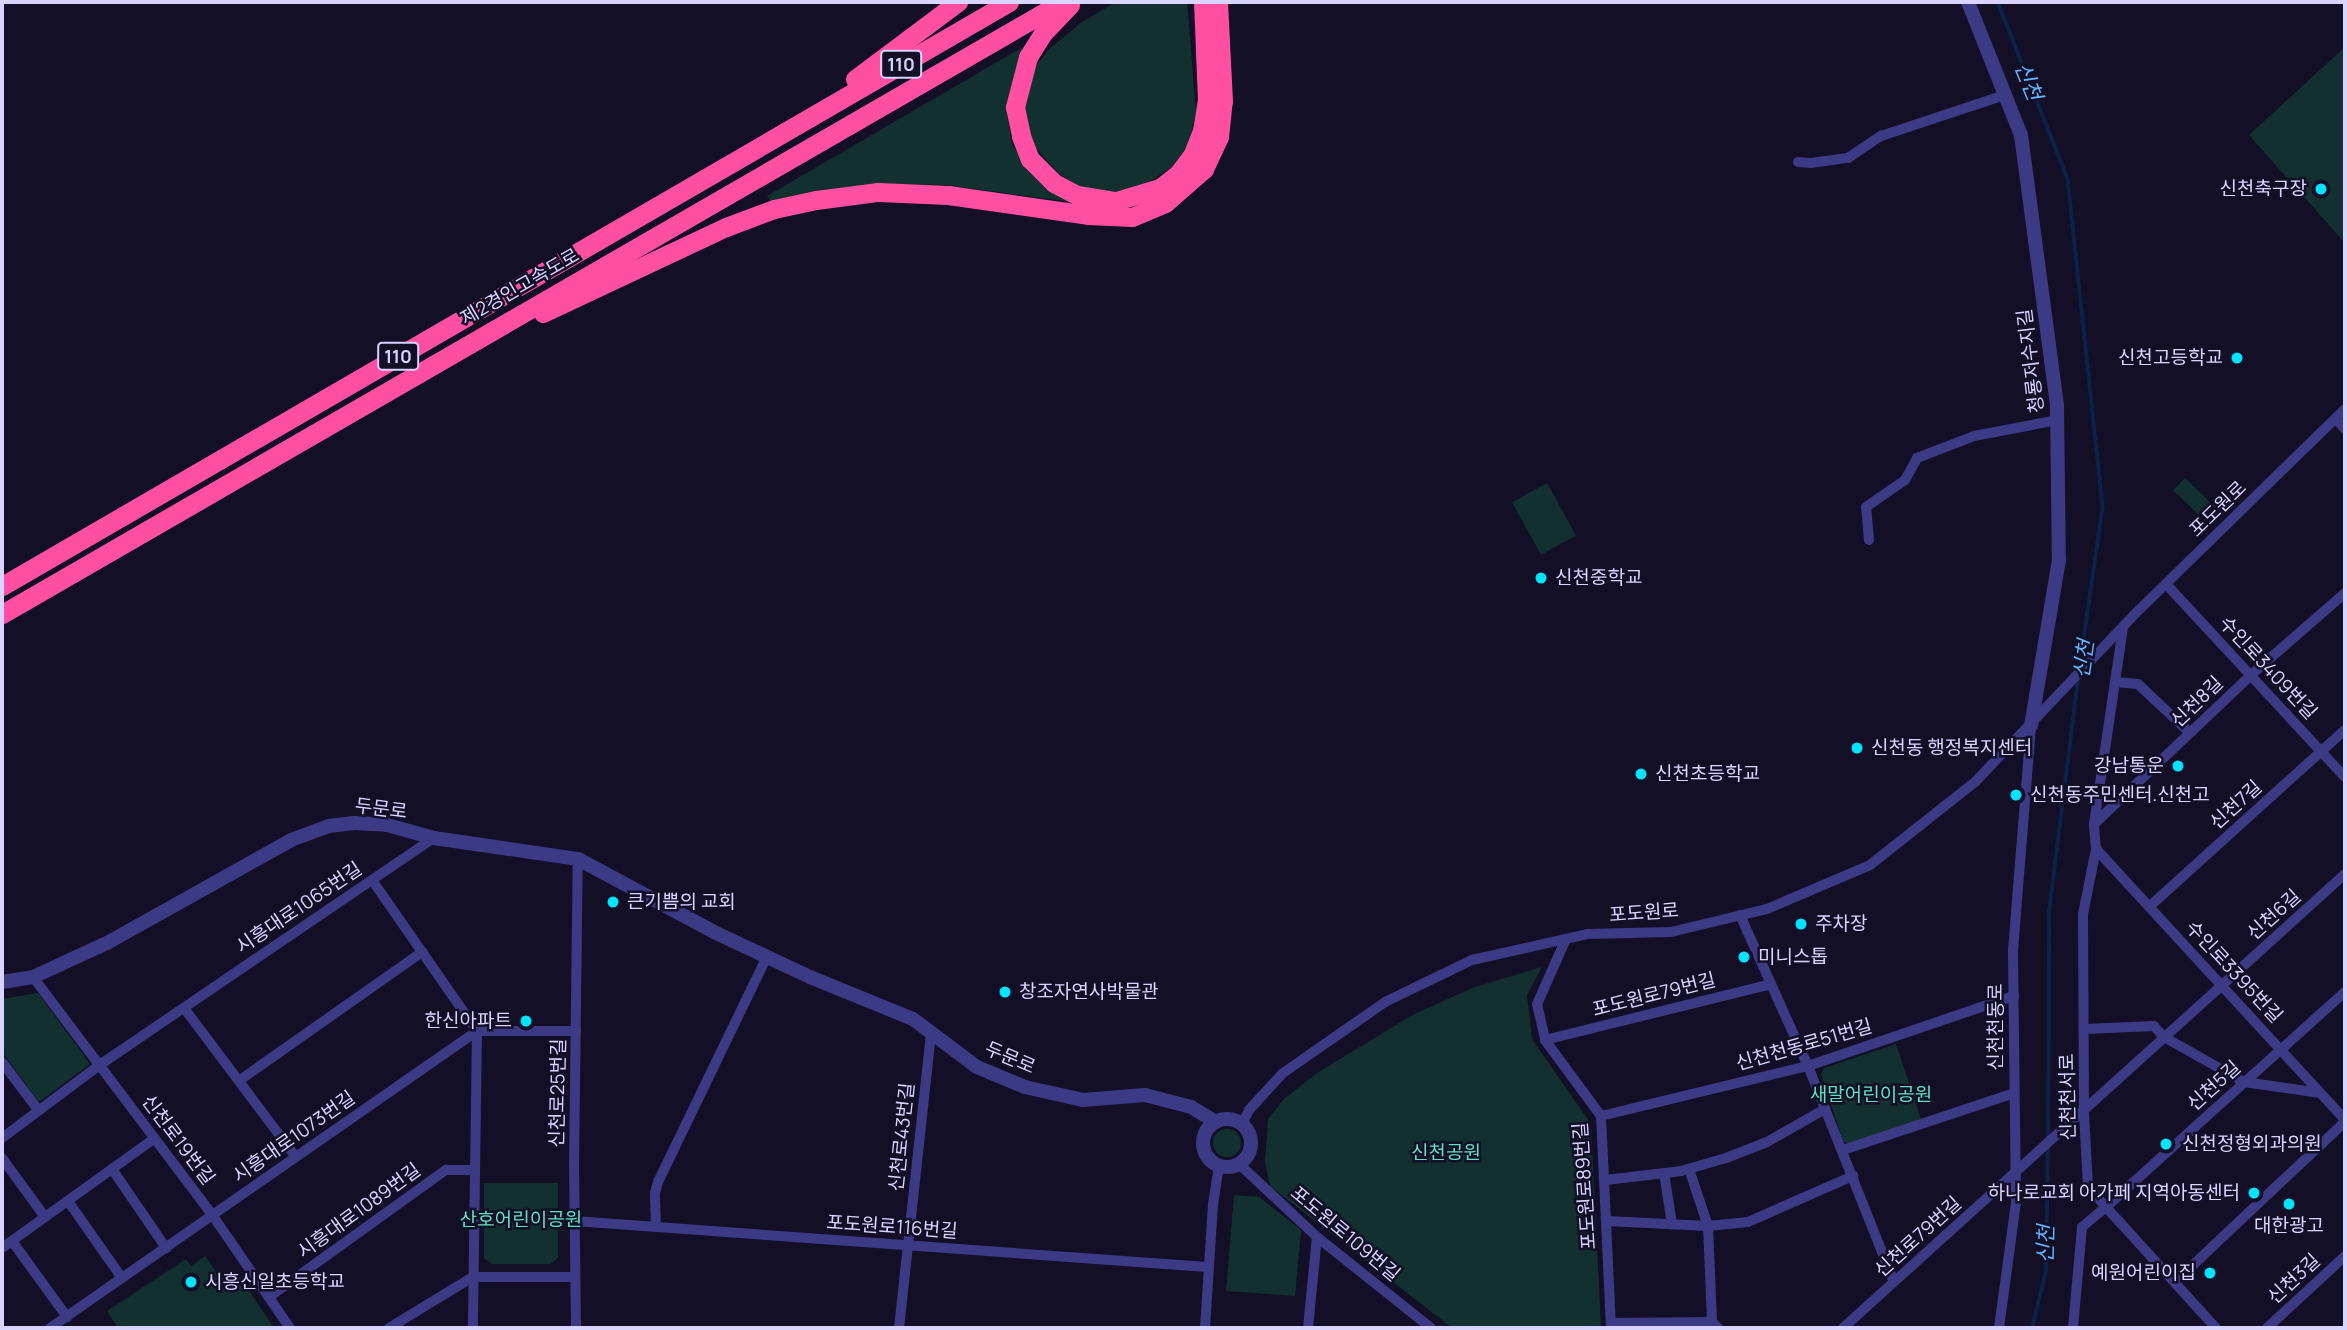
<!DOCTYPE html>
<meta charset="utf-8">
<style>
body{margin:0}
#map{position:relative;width:2347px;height:1330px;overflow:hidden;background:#130f26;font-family:Manrope,"Noto Sans KR",sans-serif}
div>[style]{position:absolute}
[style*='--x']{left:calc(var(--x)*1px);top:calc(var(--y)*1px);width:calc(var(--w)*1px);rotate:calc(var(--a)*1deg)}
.green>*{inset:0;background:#12302f;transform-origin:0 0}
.round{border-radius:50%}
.stream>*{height:3.5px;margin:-1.75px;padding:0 1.75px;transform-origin:1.75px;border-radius:1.75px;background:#0c2248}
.minor>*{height:10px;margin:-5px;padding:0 5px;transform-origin:5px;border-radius:5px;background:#3d3a85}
.tertiary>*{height:14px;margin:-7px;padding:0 7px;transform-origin:7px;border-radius:7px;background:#3d3a85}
.tertiary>.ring{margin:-7px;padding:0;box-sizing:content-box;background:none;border:14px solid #3d3a85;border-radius:50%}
.motorway>*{height:19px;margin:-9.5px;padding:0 9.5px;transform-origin:9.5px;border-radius:9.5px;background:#ff4fa3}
.dots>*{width:19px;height:19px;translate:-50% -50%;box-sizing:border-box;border:4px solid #130f26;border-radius:50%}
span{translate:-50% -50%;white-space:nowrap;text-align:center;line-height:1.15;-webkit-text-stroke:5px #130f26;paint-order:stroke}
.shield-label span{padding:2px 5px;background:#130f26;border:2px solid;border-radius:5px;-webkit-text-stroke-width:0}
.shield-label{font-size:18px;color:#d9d4ff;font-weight:700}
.poi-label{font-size:19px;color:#d9d4ff}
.right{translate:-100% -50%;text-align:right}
.left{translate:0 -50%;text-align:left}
.street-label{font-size:19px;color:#d9d4ff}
.park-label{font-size:19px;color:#5fe0c0}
.water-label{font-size:21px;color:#62b6ff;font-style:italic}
.frame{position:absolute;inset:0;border:4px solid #d9d4ff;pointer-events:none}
</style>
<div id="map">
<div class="green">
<div style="clip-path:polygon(1116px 2px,1187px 2px,1196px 112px,1189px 143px,1173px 166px,1141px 188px,1117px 192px,1084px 189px,1058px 173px,1035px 147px,1027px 123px,1024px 97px,1031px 73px,1048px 50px,1082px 22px)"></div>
<div style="clip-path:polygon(1028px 44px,1006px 106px,1012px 145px,1033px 174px,1072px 202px,946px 185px,879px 184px,771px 201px,767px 196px)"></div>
<div style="clip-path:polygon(2345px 47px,2345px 243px,2249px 135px)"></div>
<div style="left:2185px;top:478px;width:35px;height:17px;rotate:44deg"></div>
<div style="left:1547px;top:483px;width:60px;height:40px;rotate:61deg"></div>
<div style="clip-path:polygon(1542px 967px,1527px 995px,1532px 1039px,1591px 1124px,1601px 1328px,1452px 1328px,1270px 1186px,1265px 1162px,1268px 1119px,1285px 1098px,1317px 1073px,1414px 1014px,1475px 987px)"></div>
<div style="clip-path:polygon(38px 993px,90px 1064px,39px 1102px,2px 1052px,2px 999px)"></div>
<div style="clip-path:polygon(1896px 1044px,1921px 1119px,1848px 1144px,1843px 1141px,1821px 1074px,1824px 1068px)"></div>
<div class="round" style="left:1213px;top:1129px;width:28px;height:28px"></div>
<div style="clip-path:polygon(484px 1183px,558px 1183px,558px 1258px,550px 1264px,492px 1264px,484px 1258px)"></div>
<div style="clip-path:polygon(1234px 1195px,1259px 1197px,1301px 1230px,1295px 1296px,1226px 1291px)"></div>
<div style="clip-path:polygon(205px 1256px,224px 1283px,238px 1274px,274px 1328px,118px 1328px,107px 1311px,186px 1259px,191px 1266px)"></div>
</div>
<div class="stream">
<div style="--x:1998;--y:2;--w:190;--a:68.4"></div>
<div style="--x:2068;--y:179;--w:331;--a:83.9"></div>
<div style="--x:2103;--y:508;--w:162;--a:98.2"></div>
<div style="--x:2048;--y:1139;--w:227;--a:-89.7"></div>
<div style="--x:2049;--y:912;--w:235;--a:-82.9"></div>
<div style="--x:2032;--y:1328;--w:59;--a:-76.2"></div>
<div style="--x:2046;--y:1271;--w:125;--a:-89.1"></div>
</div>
<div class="minor">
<div style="--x:1798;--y:162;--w:13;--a:4"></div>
<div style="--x:1811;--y:163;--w:37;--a:-8"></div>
<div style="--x:1848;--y:158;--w:40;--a:-34"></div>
<div style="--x:1881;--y:136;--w:131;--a:-18.3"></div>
<div style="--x:2336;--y:419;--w:13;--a:48"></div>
<div style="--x:1869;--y:540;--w:33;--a:-95"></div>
<div style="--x:1866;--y:507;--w:47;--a:-34.7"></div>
<div style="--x:1905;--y:480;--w:25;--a:-61"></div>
<div style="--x:1917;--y:458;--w:61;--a:-21.1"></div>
<div style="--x:1974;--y:436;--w:86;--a:-10.8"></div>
<div style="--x:2166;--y:584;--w:263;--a:47.2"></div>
<div style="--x:2115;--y:682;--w:23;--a:5"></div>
<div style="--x:2138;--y:684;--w:71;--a:43.3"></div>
<div style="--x:2094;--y:824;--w:198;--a:-81.6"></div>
<div style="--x:2096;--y:849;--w:368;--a:47.4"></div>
<div style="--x:372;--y:880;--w:184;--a:55.2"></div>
<div style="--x:477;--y:1031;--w:297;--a:90.8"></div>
<div style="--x:2150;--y:906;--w:263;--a:-42.1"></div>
<div style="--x:1740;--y:915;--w:166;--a:65.8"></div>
<div style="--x:1808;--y:1066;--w:232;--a:68.3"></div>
<div style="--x:1566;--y:939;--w:71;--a:114"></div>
<div style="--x:1537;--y:1004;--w:37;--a:77"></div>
<div style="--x:1545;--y:1040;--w:94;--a:53.6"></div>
<div style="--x:1601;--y:1116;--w:212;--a:87.3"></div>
<div style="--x:33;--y:977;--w:299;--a:53"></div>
<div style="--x:213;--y:1216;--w:136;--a:55.5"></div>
<div style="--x:184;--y:1008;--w:186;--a:53.1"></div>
<div style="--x:2085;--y:1029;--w:69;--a:-2.5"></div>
<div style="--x:2154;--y:1026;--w:15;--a:48"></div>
<div style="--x:2164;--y:1037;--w:92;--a:29.4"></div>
<div style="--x:2244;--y:1082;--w:77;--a:8.2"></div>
<div style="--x:1545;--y:1040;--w:233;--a:-13.9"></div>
<div style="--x:2;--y:1062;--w:61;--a:52.9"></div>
<div style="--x:240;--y:1080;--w:223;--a:-35.1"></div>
<div style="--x:1601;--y:1116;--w:213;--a:-13.6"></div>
<div style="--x:1808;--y:1066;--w:218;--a:-18.8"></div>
<div style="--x:1242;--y:1124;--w:16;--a:-63"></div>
<div style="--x:1249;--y:1110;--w:50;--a:-47.4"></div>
<div style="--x:1283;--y:1073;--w:124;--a:-34.8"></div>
<div style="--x:1385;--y:1002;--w:97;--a:-25.8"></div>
<div style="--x:1472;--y:960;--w:118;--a:-12.7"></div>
<div style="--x:1587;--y:934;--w:84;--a:-1.4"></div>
<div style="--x:1671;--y:932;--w:99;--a:-13.5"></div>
<div style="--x:1767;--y:909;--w:112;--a:-23.1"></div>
<div style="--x:1870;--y:865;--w:134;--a:-38.3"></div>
<div style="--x:1975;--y:782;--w:239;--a:-46.4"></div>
<div style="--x:2140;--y:609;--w:286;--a:-44.3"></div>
<div style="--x:2;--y:1138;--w:124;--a:-36.8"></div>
<div style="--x:101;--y:1064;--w:402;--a:-34.2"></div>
<div style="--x:1843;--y:1150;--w:180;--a:-18.4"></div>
<div style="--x:2;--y:1158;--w:73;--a:53.9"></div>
<div style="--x:1238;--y:1163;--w:108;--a:43.1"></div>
<div style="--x:1317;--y:1237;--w:146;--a:38.6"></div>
<div style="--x:112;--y:1169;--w:96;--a:55.6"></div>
<div style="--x:1689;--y:1169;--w:60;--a:71.6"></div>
<div style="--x:1708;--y:1226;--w:96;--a:87.6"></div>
<div style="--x:1664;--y:1173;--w:52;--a:81.1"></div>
<div style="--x:1606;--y:1180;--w:76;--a:-6.8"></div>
<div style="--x:1681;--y:1171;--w:47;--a:-16.1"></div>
<div style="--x:1726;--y:1158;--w:44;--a:-21.3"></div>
<div style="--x:1767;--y:1142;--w:67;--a:-29.6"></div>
<div style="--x:68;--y:1201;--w:94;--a:55"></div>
<div style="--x:574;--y:1221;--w:635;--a:4.16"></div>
<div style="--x:1607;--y:1221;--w:101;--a:2.8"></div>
<div style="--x:1708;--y:1226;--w:40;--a:-5.7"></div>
<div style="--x:1748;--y:1222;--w:115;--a:-23.7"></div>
<div style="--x:656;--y:1227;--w:34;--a:-92"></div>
<div style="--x:655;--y:1193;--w:11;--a:-75"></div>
<div style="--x:658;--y:1182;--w:250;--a:-64.2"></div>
<div style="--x:12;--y:1241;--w:94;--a:54.1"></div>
<div style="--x:2;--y:1248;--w:188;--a:-35.7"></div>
<div style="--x:2176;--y:1281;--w:232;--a:-43.3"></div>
<div style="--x:269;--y:1297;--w:218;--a:-35.7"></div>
<div style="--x:446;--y:1170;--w:29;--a:0"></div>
<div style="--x:1611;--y:1323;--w:101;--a:-0.6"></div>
<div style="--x:1712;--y:1322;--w:8;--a:45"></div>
<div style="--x:50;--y:1328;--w:520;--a:-34.82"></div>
<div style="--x:477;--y:1031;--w:99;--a:0"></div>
<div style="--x:389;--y:1328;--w:98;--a:-31.3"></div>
<div style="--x:473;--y:1277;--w:101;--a:0"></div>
<div style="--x:576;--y:1328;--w:161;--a:-90.7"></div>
<div style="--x:574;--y:1167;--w:308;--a:-89.3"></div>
<div style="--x:899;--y:1328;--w:298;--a:-83.8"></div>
<div style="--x:1205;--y:1328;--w:124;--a:-86.3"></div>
<div style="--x:1213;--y:1204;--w:39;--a:-81"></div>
<div style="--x:1308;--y:1328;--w:91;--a:-84.4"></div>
<div style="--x:1843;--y:1328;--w:677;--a:-42.13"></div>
<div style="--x:1999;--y:1328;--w:127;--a:-82.3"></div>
<div style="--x:2016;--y:1202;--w:252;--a:-90.7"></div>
<div style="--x:2013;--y:950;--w:225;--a:-85.4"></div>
<div style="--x:2073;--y:1328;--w:101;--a:-84.9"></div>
<div style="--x:2082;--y:1227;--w:31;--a:-40"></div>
<div style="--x:2106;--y:1207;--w:27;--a:-132"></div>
<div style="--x:2088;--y:1187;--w:75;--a:-93.1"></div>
<div style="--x:2084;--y:1112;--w:198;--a:-90.3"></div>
<div style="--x:2083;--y:914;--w:66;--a:-78.7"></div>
<div style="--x:2096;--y:849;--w:25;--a:-95"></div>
<div style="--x:2094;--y:824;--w:216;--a:-43.5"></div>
<div style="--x:2251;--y:675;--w:125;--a:-41.1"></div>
<div style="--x:2216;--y:1328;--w:164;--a:-132.3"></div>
<div style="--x:2106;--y:1207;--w:321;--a:-42"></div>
<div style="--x:2267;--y:1328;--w:106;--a:-42.7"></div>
</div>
<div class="tertiary">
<div style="--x:1968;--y:2;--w:143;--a:68.3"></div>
<div style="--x:2021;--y:135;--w:273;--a:82.4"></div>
<div style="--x:2057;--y:406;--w:154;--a:89.3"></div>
<div style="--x:2059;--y:560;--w:168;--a:99.6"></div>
<div style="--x:2;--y:982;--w:31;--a:-9"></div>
<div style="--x:33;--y:977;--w:81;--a:-24.7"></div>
<div style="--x:107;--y:943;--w:211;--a:-29.2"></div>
<div style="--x:291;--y:840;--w:40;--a:-20.2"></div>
<div style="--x:329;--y:826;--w:25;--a:-7"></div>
<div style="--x:354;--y:823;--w:33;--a:3"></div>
<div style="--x:387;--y:825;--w:49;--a:15.5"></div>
<div style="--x:434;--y:838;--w:146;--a:8.3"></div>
<div style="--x:578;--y:859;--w:154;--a:28.2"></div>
<div style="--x:714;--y:932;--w:106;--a:25.1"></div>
<div style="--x:810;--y:977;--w:111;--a:22.2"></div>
<div style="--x:913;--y:1019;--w:80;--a:36.9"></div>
<div style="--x:977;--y:1067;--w:52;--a:22.6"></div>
<div style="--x:1025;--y:1087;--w:59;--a:12.6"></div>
<div style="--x:1083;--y:1100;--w:62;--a:-4.6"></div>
<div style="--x:1145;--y:1095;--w:48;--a:14.6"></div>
<div style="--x:1191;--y:1107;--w:29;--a:31"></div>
<div class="ring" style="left:1203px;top:1119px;width:34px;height:34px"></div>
</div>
<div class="motorway">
<div style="--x:1070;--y:5;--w:39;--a:134"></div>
<div style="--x:1043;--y:33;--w:28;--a:122"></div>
<div style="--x:1028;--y:57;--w:52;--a:104.6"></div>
<div style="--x:1015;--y:107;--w:30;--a:78"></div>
<div style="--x:1021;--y:136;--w:25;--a:69"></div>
<div style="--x:1030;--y:159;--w:34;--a:45"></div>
<div style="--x:1054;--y:183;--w:26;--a:28"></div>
<div style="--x:1077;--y:195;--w:39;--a:9"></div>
<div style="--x:1116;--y:201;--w:46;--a:-16.5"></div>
<div style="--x:1160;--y:188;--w:23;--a:-38"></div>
<div style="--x:1178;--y:174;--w:25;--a:-53"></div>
<div style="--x:1193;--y:154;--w:25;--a:-69"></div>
<div style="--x:1202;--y:131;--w:31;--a:-81"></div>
<div style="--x:1207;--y:100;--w:98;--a:-92.3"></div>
<div style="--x:855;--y:79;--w:129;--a:-36.8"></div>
<div style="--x:543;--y:313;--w:202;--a:-25.2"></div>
<div style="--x:726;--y:227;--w:51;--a:-20.6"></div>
<div style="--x:774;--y:209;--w:43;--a:-12.1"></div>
<div style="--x:816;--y:200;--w:63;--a:-7.4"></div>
<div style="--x:878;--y:192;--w:70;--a:2.5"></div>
<div style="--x:948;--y:195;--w:141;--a:8.1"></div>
<div style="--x:1088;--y:215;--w:44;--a:2.6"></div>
<div style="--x:1132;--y:217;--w:36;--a:-23"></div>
<div style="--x:1165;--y:203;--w:52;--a:-41.1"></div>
<div style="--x:1204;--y:169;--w:35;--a:-65"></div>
<div style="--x:1219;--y:137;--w:36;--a:-84"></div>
<div style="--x:1223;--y:101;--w:99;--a:-92.9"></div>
<div style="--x:2;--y:586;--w:1164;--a:-30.11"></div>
<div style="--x:2;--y:614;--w:1224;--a:-30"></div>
</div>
<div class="dots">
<div style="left:2321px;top:189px;background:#00e5ff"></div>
<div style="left:2237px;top:358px;background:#00e5ff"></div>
<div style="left:1541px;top:578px;background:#00e5ff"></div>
<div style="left:1857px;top:748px;background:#00e5ff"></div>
<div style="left:2178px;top:766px;background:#00e5ff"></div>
<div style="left:1641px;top:774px;background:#00e5ff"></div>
<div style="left:2016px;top:795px;background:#00e5ff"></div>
<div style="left:613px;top:902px;background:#00e5ff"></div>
<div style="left:1801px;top:924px;background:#00e5ff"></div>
<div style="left:1744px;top:957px;background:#00e5ff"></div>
<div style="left:1005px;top:992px;background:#00e5ff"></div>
<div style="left:526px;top:1021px;background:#00e5ff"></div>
<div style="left:2166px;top:1144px;background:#00e5ff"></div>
<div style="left:2254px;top:1193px;background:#00e5ff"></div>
<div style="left:2289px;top:1204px;background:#00e5ff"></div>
<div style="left:2210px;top:1273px;background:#00e5ff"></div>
<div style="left:191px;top:1282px;background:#00e5ff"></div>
</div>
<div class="shield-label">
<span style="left:901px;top:64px">110</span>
<span style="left:398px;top:356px">110</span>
</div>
<div class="poi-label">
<span class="right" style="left:2307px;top:189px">신천축구장</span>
<span class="right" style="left:2223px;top:358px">신천고등학교</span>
<span class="left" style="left:1555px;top:578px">신천중학교</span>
<span class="left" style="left:1871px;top:748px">신천동 행정복지센터</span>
<span class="right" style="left:2164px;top:766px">강남통운</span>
<span class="left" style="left:1655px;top:774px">신천초등학교</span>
<span class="left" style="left:2030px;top:795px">신천동주민센터.신천고</span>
<span class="left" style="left:627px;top:902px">큰기쁨의 교회</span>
<span class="left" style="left:1815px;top:924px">주차장</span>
<span class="left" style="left:1758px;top:957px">미니스톱</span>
<span class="left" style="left:1019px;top:992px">창조자연사박물관</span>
<span class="right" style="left:512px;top:1021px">한신아파트</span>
<span class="left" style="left:2182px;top:1144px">신천정형외과의원</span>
<span class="right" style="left:2240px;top:1193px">하나로교회 아가페 지역아동센터</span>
<span style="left:2289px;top:1226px">대한광고</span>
<span class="right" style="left:2196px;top:1273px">예원어린이집</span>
<span class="left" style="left:205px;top:1282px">시흥신일초등학교</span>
</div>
<div class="street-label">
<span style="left:520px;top:287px;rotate:-30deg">제2경인고속도로</span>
<span style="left:2031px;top:361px;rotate:-97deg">청룡저수지길</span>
<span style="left:2218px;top:509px;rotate:-44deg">포도원로</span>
<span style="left:2268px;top:668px;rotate:47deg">수인로3409번길</span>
<span style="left:2197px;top:702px;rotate:-44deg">신천8길</span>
<span style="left:2236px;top:805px;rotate:-42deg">신천7길</span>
<span style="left:381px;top:809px;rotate:7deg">두문로</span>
<span style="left:299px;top:908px;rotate:-34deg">시흥대로1065번길</span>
<span style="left:1644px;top:913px;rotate:-4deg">포도원로</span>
<span style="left:2274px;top:915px;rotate:-42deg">신천6길</span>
<span style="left:2234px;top:972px;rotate:47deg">수인로3395번길</span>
<span style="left:1654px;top:995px;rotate:-14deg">포도원로79번길</span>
<span style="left:1996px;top:1027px;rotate:-90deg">신천천동로</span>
<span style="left:1804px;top:1045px;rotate:-16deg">신천천동로51번길</span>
<span style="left:1010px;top:1058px;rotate:23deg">두문로</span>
<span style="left:2214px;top:1086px;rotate:-42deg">신천5길</span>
<span style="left:558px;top:1093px;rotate:-89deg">신천로25번길</span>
<span style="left:2068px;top:1097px;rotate:-91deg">신천천서로</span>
<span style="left:294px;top:1137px;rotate:-35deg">시흥대로1073번길</span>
<span style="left:902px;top:1137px;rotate:-84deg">신천로43번길</span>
<span style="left:178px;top:1140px;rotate:53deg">신천로19번길</span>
<span style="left:1585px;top:1186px;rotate:-94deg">포도원로89번길</span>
<span style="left:359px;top:1211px;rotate:-36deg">시흥대로1089번길</span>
<span style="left:892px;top:1227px;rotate:4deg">포도원로116번길</span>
<span style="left:1345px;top:1234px;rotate:40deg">포도원로109번길</span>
<span style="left:1918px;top:1237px;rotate:-42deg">신천로79번길</span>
<span style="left:2294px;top:1279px;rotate:-43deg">신천3길</span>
</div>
<div class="park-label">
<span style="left:1871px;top:1095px">새말어린이공원</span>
<span style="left:1446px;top:1153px">신천공원</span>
<span style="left:521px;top:1220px">산호어린이공원</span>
</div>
<div class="water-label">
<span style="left:2029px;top:81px;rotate:68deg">신천</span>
<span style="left:2083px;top:659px;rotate:-82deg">신천</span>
<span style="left:2045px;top:1244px;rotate:-89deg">신천</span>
</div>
<div class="frame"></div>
</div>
